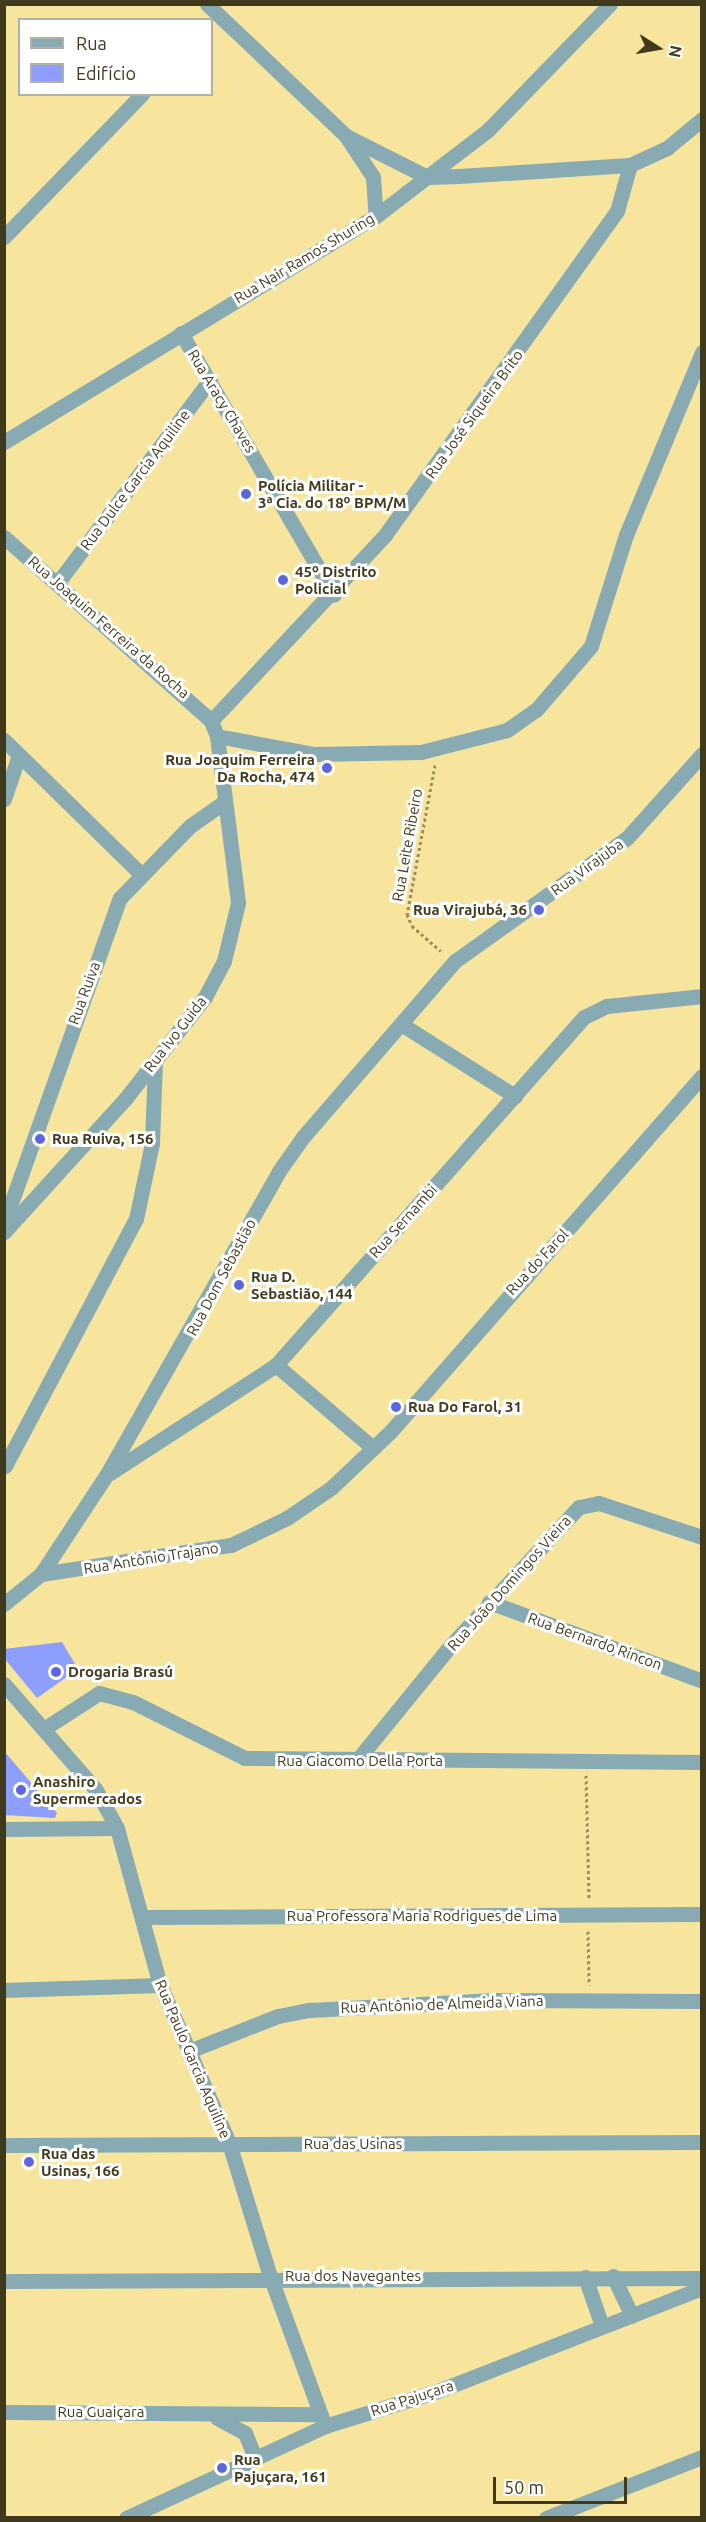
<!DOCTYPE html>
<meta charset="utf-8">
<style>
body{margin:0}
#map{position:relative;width:706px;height:2522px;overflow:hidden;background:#f7e59e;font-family:Ubuntu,sans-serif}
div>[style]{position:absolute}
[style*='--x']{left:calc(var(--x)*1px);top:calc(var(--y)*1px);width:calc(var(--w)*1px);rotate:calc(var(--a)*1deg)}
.building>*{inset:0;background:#8e9efd}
.path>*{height:3px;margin-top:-1.5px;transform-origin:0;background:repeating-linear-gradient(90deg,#9a8e5c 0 3px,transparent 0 6px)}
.minor>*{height:15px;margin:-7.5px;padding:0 7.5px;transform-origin:7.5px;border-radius:7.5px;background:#87aab3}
.tertiary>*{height:15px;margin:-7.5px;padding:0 7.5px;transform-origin:7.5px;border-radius:7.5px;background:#87aab3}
.dots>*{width:16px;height:16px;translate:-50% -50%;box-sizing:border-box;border:3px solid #fff;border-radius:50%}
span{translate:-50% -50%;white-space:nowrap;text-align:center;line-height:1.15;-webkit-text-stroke:6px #fff;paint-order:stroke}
.street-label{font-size:15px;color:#40391c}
.poi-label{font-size:15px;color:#40391c;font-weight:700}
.left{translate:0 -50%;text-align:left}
.right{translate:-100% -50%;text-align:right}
.frame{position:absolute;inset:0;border:6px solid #40391c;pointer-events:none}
.legend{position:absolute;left:18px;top:18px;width:195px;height:78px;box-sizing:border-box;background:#fff;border:2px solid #b3b0a4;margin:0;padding:8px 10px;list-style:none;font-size:18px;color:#40391c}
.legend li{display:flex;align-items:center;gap:12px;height:30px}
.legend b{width:30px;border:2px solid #b3b0a4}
.north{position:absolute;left:628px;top:18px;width:60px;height:60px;-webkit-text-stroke:4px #fff;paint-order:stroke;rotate:101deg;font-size:16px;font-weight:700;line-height:24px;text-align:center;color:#40391c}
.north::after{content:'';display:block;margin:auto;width:21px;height:27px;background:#40391c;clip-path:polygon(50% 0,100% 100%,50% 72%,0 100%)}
.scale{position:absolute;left:493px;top:2477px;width:134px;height:27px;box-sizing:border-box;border:3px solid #40391c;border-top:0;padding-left:8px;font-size:18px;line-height:21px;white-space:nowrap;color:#40391c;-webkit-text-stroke:4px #fff;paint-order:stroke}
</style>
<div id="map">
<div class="building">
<div style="clip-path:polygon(62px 1642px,78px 1669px,37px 1698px,4px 1658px,4px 1649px)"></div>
<div style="clip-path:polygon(4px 1751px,57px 1813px,55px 1818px,4px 1815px)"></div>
</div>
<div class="path">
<div style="--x:435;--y:765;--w:152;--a:100.6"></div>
<div style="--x:407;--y:914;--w:13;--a:67"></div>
<div style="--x:412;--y:926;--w:38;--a:41"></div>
<div style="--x:586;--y:1775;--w:123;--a:88.6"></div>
<div style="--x:588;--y:1931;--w:54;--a:88.9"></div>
</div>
<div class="minor">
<div style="--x:207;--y:4;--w:192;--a:43.5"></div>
<div style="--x:346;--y:136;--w:49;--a:56.6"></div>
<div style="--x:373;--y:177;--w:39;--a:86"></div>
<div style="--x:346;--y:136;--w:91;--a:26.8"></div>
<div style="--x:427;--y:177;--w:32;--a:-2"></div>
<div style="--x:459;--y:176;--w:171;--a:-3.7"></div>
<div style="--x:630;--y:165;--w:41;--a:-24.7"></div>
<div style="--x:667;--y:148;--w:45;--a:-39.6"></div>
<div style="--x:4;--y:237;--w:199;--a:-46"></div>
<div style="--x:181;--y:333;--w:303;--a:59.7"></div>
<div style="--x:4;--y:442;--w:435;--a:-31.3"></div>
<div style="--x:376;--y:216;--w:141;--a:-37.5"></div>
<div style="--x:488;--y:130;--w:175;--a:-45.9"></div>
<div style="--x:4;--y:537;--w:277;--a:41.6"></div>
<div style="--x:211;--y:721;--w:16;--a:68"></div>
<div style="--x:217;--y:736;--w:168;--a:82.8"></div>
<div style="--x:238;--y:903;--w:60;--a:103.6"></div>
<div style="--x:224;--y:961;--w:41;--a:117.8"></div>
<div style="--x:205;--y:997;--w:130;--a:128.1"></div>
<div style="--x:125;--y:1099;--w:180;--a:132.3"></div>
<div style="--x:59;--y:581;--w:251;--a:-53.1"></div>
<div style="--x:211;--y:721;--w:255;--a:-46.9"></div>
<div style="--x:385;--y:535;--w:398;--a:-54.4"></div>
<div style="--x:617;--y:211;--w:48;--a:-74.2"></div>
<div style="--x:217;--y:736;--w:99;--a:10.5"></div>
<div style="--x:314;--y:754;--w:107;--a:-1.1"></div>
<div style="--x:421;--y:752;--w:89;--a:-14.3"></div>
<div style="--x:507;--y:730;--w:35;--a:-35"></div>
<div style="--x:536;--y:710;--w:84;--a:-49.3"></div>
<div style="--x:591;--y:646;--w:116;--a:-72.5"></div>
<div style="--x:626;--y:535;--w:198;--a:-67.4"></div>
<div style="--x:4;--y:740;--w:192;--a:44.4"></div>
<div style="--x:4;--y:799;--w:46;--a:-71.2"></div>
<div style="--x:401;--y:1024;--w:135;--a:32.3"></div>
<div style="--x:4;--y:1223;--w:345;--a:-70.4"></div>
<div style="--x:120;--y:898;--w:100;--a:-45.8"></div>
<div style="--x:190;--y:826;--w:42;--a:-35.2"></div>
<div style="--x:276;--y:1365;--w:128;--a:40.6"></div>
<div style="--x:5;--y:1466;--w:280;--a:-62.1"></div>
<div style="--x:136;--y:1219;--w:78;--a:-78.1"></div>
<div style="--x:152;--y:1143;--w:80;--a:-87.9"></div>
<div style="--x:110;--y:1473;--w:198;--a:-33"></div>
<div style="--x:276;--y:1365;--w:465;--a:-48.5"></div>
<div style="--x:584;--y:1017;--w:25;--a:-26"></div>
<div style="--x:607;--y:1006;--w:96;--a:-6"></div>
<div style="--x:41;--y:1574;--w:192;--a:-8.7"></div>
<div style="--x:231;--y:1545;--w:62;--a:-25.7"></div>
<div style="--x:287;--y:1518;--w:53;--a:-34.3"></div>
<div style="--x:331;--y:1488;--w:83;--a:-43.5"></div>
<div style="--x:391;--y:1431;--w:472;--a:-48.8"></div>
<div style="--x:489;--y:1602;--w:227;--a:20.3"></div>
<div style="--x:4;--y:1604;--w:48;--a:-39"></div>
<div style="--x:41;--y:1574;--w:120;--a:-56.6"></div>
<div style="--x:107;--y:1474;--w:348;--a:-60.4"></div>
<div style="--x:279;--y:1171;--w:42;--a:-54.8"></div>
<div style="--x:303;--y:1137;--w:233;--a:-49.2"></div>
<div style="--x:455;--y:961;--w:211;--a:-35.6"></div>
<div style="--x:627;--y:838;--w:113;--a:-48.2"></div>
<div style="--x:45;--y:1728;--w:64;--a:-32.9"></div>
<div style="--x:99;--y:1693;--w:35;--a:15"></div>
<div style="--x:133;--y:1702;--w:125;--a:26.6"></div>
<div style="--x:245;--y:1758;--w:457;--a:0.5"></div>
<div style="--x:358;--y:1759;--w:147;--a:-50.8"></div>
<div style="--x:451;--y:1645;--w:188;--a:-47.2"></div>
<div style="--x:579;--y:1507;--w:20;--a:-11"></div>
<div style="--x:599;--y:1503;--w:108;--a:18.3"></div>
<div style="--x:4;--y:1829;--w:113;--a:-0.5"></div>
<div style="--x:143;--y:1917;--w:559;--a:-0.31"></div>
<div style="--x:4;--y:1990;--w:156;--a:-1.8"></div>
<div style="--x:189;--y:2051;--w:100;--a:66.5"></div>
<div style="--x:229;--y:2143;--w:139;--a:72.9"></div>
<div style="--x:270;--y:2276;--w:160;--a:69.9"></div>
<div style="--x:4;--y:2145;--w:698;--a:-0.25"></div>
<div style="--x:613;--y:2276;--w:44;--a:64.6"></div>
<div style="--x:585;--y:2277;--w:52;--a:70.9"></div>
<div style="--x:4;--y:2281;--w:698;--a:-0.25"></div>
<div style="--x:4;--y:2412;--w:316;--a:0.4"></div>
<div style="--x:217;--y:2418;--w:32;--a:28"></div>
<div style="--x:245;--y:2433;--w:22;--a:68"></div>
<div style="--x:253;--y:2453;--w:12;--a:114"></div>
<div style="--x:126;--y:2518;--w:219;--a:-24.8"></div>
<div style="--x:325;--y:2426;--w:115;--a:-17.2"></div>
<div style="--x:435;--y:2392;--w:287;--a:-21.3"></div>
<div style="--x:546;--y:2518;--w:168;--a:-21.4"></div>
</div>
<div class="tertiary">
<div style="--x:4;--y:1684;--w:140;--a:49"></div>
<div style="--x:96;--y:1790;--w:43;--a:61.1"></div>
<div style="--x:117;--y:1828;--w:163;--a:74.7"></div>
<div style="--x:160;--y:1985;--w:72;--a:66.3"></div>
<div style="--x:189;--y:2051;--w:96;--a:-21.5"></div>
<div style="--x:278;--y:2016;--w:33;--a:-11"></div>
<div style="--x:310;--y:2010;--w:184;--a:-3.1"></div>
<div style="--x:494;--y:2000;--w:208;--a:0.3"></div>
</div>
<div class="dots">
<div style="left:246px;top:494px;background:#5c66de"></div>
<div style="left:283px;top:580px;background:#5c66de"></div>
<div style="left:327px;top:768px;background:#5c66de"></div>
<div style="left:539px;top:910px;background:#5c66de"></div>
<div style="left:40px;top:1139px;background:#5c66de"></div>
<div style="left:239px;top:1285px;background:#5c66de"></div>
<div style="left:396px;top:1407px;background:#5c66de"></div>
<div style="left:56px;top:1672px;background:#5c66de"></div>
<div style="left:21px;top:1790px;background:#5c66de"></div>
<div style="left:29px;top:2162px;background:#5c66de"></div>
<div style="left:222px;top:2468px;background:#5c66de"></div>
</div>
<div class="street-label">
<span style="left:304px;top:258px;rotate:-31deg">Rua Nair Ramos Shuring</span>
<span style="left:222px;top:401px;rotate:59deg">Rua Aracy Chaves</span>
<span style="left:474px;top:414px;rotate:-54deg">Rua José Siqueira Brito</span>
<span style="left:135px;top:480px;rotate:-53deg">Rua Dulce Garcia Aquiline</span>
<span style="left:109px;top:627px;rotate:41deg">Rua Joaquim Ferreira da Rocha</span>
<span style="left:407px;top:845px;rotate:-80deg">Rua Leite Ribeiro</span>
<span style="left:587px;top:867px;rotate:-36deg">Rua Virajuba</span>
<span style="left:84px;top:993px;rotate:-70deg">Rua Ruiva</span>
<span style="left:175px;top:1034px;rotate:-52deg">Rua Ivo Guida</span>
<span style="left:403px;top:1221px;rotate:-48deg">Rua Sernambi</span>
<span style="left:537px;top:1262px;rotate:-47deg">Rua do Farol</span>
<span style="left:221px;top:1277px;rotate:-62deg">Rua Dom Sebastião</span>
<span style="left:151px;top:1558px;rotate:-9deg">Rua Antônio Trajano</span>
<span style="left:509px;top:1583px;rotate:-48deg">Rua João Domingos Vieira</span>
<span style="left:595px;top:1641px;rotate:20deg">Rua Bernardo Rincon</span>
<span style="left:360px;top:1761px">Rua Giacomo Della Porta</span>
<span style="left:422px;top:1916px">Rua Professora Maria Rodrigues de Lima</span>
<span style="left:442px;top:2004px;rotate:-2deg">Rua Antônio de Almeida Viana</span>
<span style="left:193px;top:2059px;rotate:67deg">Rua Paulo Garcia Aquiline</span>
<span style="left:353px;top:2144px">Rua das Usinas</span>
<span style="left:353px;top:2276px">Rua dos Navegantes</span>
<span style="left:412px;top:2398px;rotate:-18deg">Rua Pajuçara</span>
<span style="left:101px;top:2412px">Rua Guaiçara</span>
</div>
<div class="poi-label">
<span class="left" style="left:258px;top:494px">Polícia Militar -<br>3ª Cia. do 18º BPM/M</span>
<span class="left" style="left:295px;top:580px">45º Distrito<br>Policial</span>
<span class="right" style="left:315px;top:768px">Rua Joaquim Ferreira<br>Da Rocha, 474</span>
<span class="right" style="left:527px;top:910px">Rua Virajubá, 36</span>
<span class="left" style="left:52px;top:1139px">Rua Ruiva, 156</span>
<span class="left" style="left:251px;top:1285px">Rua D.<br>Sebastião, 144</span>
<span class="left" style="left:408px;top:1407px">Rua Do Farol, 31</span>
<span class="left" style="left:68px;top:1672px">Drogaria Brasú</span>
<span class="left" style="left:33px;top:1790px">Anashiro<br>Supermercados</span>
<span class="left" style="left:41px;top:2162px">Rua das<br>Usinas, 166</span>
<span class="left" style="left:234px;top:2468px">Rua<br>Pajuçara, 161</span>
</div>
<div class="frame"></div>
<ul class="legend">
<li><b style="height:8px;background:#87aab3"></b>Rua</li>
<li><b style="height:16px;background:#8e9efd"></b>Edifício</li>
</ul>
<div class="north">N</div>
<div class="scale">50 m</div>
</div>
